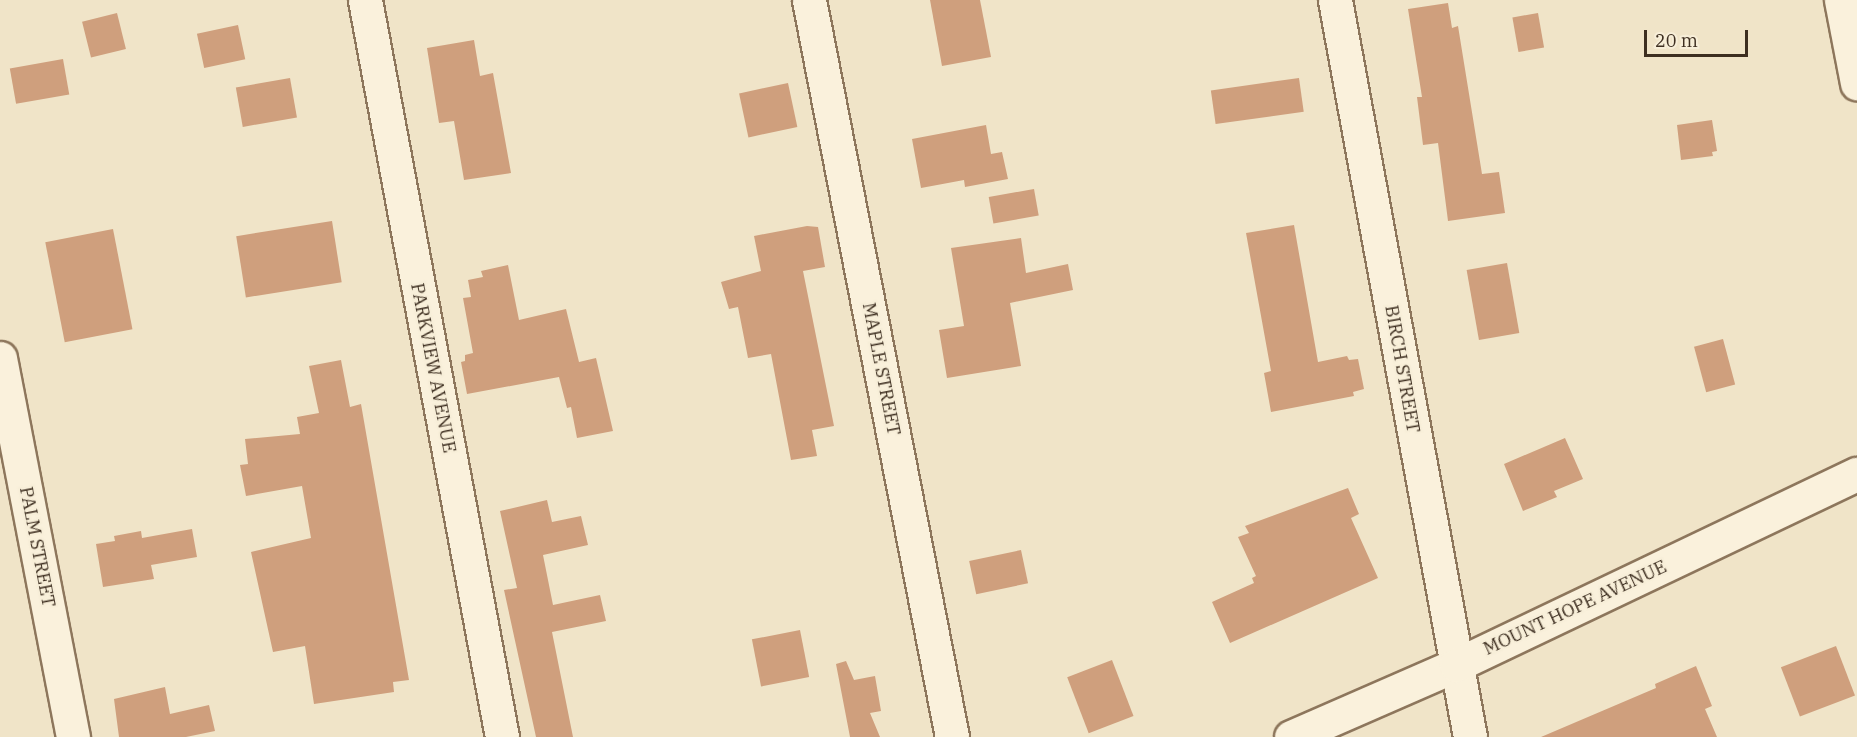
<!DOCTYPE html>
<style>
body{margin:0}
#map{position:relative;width:1857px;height:737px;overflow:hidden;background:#f0e4c8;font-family:"IBM Plex Serif",serif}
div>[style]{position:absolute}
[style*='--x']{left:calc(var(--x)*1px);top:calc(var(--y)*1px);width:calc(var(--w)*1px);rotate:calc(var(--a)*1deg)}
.building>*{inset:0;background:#cf9f7d;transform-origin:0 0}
.roads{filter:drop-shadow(2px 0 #8d765c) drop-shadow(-2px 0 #8d765c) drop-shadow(0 2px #8d765c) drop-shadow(0 -2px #8d765c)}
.minor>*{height:33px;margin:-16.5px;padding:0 16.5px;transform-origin:16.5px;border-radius:16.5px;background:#faf1dc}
.tertiary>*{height:33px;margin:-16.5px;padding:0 16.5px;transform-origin:16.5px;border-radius:16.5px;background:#faf1dc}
span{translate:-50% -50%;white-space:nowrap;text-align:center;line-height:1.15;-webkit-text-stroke:4.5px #f7eed8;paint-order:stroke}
.street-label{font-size:18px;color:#3d2e20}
.scale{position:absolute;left:1644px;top:30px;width:104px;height:27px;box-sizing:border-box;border:3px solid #3d2e20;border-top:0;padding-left:8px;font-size:18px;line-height:21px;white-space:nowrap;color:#3d2e20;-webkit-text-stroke:4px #f7eed8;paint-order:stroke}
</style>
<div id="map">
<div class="building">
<div style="clip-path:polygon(930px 0,980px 0,991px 57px,942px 66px)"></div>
<div style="clip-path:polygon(1448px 3px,1452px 28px,1458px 26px,1482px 174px,1499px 172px,1505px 213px,1448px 221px,1438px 143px,1423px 145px,1417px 97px,1422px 97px,1408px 9px)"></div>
<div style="left:117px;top:13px;width:37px;height:36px;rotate:76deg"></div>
<div style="left:1538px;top:13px;width:35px;height:26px;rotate:80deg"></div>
<div style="left:238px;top:25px;width:35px;height:42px;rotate:78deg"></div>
<div style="clip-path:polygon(474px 40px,480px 76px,493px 73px,511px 173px,464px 180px,454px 121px,439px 123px,427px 48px)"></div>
<div style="left:63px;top:59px;width:36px;height:54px;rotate:80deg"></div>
<div style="left:290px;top:78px;width:40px;height:55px;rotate:80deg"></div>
<div style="left:1299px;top:78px;width:34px;height:89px;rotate:82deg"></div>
<div style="left:788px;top:83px;width:45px;height:50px;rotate:78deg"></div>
<div style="clip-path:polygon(1712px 120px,1717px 151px,1712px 152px,1713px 156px,1681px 160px,1677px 125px)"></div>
<div style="clip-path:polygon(986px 125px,991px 154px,1002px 152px,1008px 179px,965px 187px,964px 180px,921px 188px,912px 139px)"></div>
<div style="left:1034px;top:189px;width:27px;height:46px;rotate:80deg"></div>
<div style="left:332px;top:221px;width:62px;height:97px;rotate:81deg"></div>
<div style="clip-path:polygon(1294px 225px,1318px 362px,1347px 356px,1349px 360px,1358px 359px,1364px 389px,1353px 392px,1354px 396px,1271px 412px,1264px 373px,1271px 371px,1246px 233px)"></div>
<div style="clip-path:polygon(807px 226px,818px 227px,825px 267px,803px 271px,834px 426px,812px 430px,817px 456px,791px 460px,771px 354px,748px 358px,738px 307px,729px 309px,721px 282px,761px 271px,754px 236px)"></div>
<div style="left:113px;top:229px;width:102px;height:69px;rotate:79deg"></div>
<div style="clip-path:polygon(1021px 238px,1026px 273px,1068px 264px,1073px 290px,1010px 303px,1021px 366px,947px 378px,939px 330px,964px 326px,951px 248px)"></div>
<div style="left:1507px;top:263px;width:71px;height:41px;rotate:80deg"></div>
<div style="clip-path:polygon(508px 265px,519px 320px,566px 309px,579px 362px,596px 358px,613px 431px,577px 438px,571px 407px,567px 408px,559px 377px,467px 394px,461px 362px,465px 361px,465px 355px,473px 353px,463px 298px,471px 297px,468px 280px,483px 277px,481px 271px)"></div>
<div style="left:1723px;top:339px;width:47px;height:30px;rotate:75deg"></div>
<div style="clip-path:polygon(341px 360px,350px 407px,361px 404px,409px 680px,393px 682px,394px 692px,314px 704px,305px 646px,273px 652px,251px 552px,311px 538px,302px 486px,246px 496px,240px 465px,248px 464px,245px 439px,300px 434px,297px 417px,319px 413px,309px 366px)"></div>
<div style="clip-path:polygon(1565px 438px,1583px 479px,1554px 491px,1557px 497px,1523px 511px,1504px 464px)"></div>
<div style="clip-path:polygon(1348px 488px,1359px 514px,1351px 518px,1378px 578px,1230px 643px,1212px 602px,1254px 583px,1252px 578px,1256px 576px,1238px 537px,1249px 533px,1245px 526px)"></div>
<div style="clip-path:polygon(547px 500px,552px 522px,581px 516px,588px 545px,543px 555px,553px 605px,600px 595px,606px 621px,552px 632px,573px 737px,536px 737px,504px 590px,517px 588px,500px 511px)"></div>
<div style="clip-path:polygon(192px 529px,197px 557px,151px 565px,154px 579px,103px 587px,96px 544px,115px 541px,114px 536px,141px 531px,142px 538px)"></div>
<div style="left:1021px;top:550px;width:34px;height:53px;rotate:78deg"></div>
<div style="left:800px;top:630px;width:48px;height:49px;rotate:79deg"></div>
<div style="left:1836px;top:646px;width:53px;height:59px;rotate:69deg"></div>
<div style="left:1112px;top:660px;width:60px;height:48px;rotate:69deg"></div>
<div style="clip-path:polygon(846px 661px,854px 680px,875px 676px,881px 711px,870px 713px,880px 737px,850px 737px,836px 664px)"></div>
<div style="clip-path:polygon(1696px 666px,1712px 706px,1705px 709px,1717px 737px,1541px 737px,1656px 688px,1655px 684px)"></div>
<div style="clip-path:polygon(165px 687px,170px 714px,209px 705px,215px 731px,186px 737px,119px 737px,114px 699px)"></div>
</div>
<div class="roads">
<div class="minor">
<div style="--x:365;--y:0;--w:750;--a:79.47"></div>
<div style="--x:809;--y:0;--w:751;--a:79.02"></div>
<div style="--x:1335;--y:0;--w:749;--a:79.62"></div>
<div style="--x:1841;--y:0;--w:85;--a:79.1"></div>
<div style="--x:0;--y:358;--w:386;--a:79.1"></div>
</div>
<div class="tertiary">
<div style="--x:1291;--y:737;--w:180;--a:-23.6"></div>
<div style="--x:1456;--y:665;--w:444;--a:-25.5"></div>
</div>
</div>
<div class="street-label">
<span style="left:433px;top:368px;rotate:79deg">PARKVIEW AVENUE</span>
<span style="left:881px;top:369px;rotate:79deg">MAPLE STREET</span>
<span style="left:1402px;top:369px;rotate:80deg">BIRCH STREET</span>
<span style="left:37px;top:547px;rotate:79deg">PALM STREET</span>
<span style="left:1575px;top:608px;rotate:-25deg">MOUNT HOPE AVENUE</span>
</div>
<div class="scale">20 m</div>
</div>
